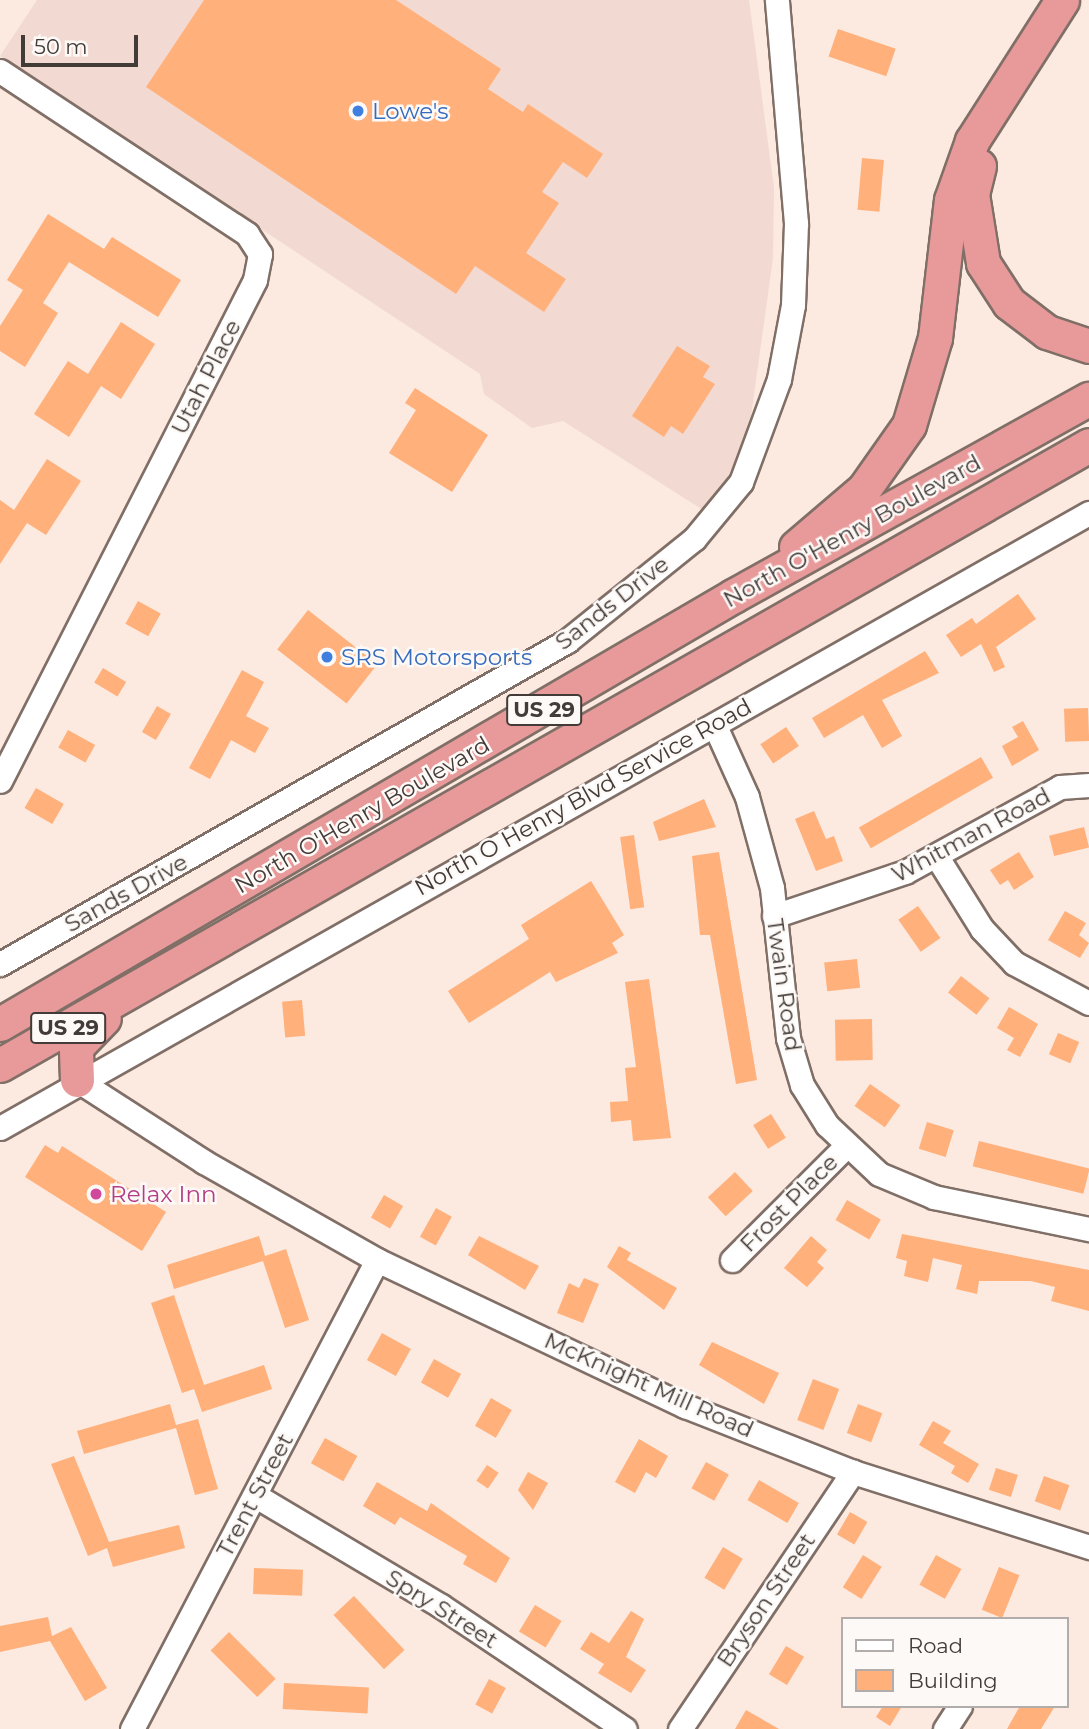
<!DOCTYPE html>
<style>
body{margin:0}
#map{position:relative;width:1089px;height:1729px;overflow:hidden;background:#fce9df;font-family:Montserrat,sans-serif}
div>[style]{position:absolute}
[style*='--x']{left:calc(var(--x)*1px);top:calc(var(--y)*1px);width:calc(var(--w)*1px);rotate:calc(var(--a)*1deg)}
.commercial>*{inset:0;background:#f2dad2}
.building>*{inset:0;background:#ffb07b;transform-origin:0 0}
.roads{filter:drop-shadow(2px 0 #806f67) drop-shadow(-2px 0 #806f67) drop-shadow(0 2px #806f67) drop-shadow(0 -2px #806f67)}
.minor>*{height:23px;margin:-11.5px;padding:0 11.5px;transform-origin:11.5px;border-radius:11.5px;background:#fff}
.highway>*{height:33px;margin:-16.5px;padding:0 16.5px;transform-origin:16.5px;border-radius:16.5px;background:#e89a9a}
.dots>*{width:19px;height:19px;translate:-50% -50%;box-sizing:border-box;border:4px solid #fdf9f7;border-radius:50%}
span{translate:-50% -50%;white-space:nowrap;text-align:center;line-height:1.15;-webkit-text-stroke:5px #fdf9f7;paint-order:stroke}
.shield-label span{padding:2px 5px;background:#fdf9f7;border:2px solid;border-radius:5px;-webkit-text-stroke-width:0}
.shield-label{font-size:21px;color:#423b37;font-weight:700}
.shop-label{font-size:23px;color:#366cbe}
.left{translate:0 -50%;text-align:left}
.street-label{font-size:23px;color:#423b37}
.hotel-label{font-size:23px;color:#b23c85}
.legend{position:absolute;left:841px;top:1617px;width:228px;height:91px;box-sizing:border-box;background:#fdf9f7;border:2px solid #b2adaa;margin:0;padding:9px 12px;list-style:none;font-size:21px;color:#423b37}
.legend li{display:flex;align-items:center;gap:14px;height:35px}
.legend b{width:35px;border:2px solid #b2adaa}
.scale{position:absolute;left:21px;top:35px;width:117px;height:32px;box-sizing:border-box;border:4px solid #423b37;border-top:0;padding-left:9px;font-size:21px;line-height:24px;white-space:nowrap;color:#423b37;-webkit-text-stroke:5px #fdf9f7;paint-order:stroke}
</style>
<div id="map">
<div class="commercial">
<div style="clip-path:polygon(37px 0,749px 0,774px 188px,773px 258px,748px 438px,721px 490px,703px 510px,563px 421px,532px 428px,484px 394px,480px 374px,0 56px)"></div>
</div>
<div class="building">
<div style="clip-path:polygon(204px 0,396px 0,501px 69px,488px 89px,523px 112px,528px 104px,603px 154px,587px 178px,563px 162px,542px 192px,559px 203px,526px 253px,566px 279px,544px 312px,475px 266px,456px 294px,146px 87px)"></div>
<div style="left:838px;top:29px;width:61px;height:29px;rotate:19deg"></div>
<div style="left:862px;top:158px;width:22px;height:52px;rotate:5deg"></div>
<div style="clip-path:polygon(48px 214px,104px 249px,112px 237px,181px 280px,158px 317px,69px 262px,43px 303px,58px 313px,25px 367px,0 351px,0 326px,23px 290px,7px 280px)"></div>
<div style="clip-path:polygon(121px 322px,155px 344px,121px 399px,101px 386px,69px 437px,34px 414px,68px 361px,88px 374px)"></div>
<div style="clip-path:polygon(677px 346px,710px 366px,703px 377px,715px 384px,683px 434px,671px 426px,664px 437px,632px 416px)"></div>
<div style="clip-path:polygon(415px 388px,488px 435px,452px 492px,389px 453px,416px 410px,405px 403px)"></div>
<div style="clip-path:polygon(47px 459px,81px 481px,46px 535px,27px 523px,0 564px,0 500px,14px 510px)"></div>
<div style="clip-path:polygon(1018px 594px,1036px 619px,996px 647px,1005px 667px,994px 672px,981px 644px,961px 657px,946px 635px,972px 618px,976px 624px)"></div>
<div style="left:138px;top:601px;width:26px;height:26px;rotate:29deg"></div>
<div style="left:308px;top:610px;width:88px;height:50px;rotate:38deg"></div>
<div style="clip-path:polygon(925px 651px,939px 673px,882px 700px,902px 736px,882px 748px,863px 715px,824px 738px,812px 718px)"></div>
<div style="left:103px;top:668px;width:27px;height:17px;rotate:31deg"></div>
<div style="clip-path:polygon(242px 670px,264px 682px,246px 716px,269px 728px,255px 753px,231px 740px,210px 779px,189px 768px)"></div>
<div style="left:157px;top:706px;width:16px;height:30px;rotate:30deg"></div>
<div style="left:1088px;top:708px;width:33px;height:24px;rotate:88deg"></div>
<div style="clip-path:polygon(1023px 721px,1039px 750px,1012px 766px,1002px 746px,1018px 737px,1012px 727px)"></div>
<div style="left:786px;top:727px;width:23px;height:31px;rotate:56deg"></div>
<div style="left:68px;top:730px;width:31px;height:20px;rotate:29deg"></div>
<div style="left:981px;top:757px;width:24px;height:141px;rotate:60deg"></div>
<div style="left:36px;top:788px;width:32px;height:23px;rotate:30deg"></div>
<div style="clip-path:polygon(704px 799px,716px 827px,659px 841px,653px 822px)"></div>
<div style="clip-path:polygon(814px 811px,826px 839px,834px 836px,843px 861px,816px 871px,795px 819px)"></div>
<div style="left:1084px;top:827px;width:21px;height:36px;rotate:76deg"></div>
<div style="left:634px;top:835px;width:73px;height:14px;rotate:82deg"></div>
<div style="clip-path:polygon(719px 852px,757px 1080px,736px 1084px,710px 935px,700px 935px,692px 856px)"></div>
<div style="clip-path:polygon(1019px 852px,1034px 877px,1014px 890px,1008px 880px,1000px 885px,990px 870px)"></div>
<div style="clip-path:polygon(591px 881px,624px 935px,612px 943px,618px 953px,556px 982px,550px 972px,469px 1023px,448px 991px,529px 939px,521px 925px)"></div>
<div style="left:918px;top:906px;width:39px;height:24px;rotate:55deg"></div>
<div style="clip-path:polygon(1065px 911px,1086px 923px,1079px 935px,1089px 943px,1080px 958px,1048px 940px)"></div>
<div style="left:857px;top:959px;width:29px;height:33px;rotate:84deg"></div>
<div style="left:961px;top:976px;width:36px;height:21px;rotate:38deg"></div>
<div style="clip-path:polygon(649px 979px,671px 1138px,633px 1141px,631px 1120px,611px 1122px,610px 1102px,628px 1101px,625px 1068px,636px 1067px,625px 982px)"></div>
<div style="left:302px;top:1000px;width:36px;height:20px;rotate:85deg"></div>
<div style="clip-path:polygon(1009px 1007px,1038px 1024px,1020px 1057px,1007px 1050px,1014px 1038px,997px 1028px)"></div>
<div style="left:872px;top:1019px;width:41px;height:37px;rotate:89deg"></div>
<div style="left:1058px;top:1033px;width:23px;height:23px;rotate:23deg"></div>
<div style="left:870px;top:1084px;width:37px;height:27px;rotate:35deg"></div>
<div style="left:771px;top:1114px;width:28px;height:21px;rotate:58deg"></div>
<div style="left:927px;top:1122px;width:28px;height:28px;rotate:17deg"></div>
<div style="left:979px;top:1141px;width:114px;height:26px;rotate:14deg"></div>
<div style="clip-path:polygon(45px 1145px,58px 1153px,62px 1146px,166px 1212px,142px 1251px,25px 1177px)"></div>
<div style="left:735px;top:1172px;width:26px;height:37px;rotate:47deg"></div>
<div style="left:384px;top:1195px;width:22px;height:26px;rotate:30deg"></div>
<div style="left:847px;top:1200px;width:39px;height:23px;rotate:30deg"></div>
<div style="left:436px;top:1208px;width:18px;height:33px;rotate:29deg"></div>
<div style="clip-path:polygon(902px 1234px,1089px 1270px,1089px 1311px,1051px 1301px,1055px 1287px,1031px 1281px,979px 1281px,977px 1294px,956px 1289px,962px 1265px,933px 1258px,928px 1282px,904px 1276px,907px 1261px,896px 1258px)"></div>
<div style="clip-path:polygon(259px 1236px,265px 1256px,286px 1249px,309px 1320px,285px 1328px,263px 1261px,174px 1289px,167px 1265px)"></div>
<div style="clip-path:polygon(479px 1236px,539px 1266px,525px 1290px,468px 1255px)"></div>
<div style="clip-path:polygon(811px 1236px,827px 1250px,817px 1262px,824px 1268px,807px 1287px,784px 1268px)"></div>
<div style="clip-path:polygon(619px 1246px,631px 1253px,627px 1260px,677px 1288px,664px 1310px,607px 1267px)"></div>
<div style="clip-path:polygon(584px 1278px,599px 1284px,583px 1323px,557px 1313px,569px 1283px,579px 1288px)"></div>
<div style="clip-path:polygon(174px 1295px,204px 1385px,264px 1365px,272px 1389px,202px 1412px,194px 1389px,182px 1393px,151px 1303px)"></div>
<div style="left:382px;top:1333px;width:33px;height:31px;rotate:29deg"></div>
<div style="clip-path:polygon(712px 1342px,779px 1373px,764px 1404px,699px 1365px)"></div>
<div style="left:434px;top:1359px;width:31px;height:27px;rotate:29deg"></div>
<div style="left:813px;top:1379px;width:28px;height:44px;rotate:21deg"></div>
<div style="left:491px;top:1398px;width:24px;height:32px;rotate:30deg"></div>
<div style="clip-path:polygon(170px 1404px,176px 1425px,198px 1419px,218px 1489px,195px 1495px,176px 1428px,84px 1454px,77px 1431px)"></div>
<div style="left:858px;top:1404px;width:26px;height:31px;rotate:21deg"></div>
<div style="clip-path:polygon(933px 1421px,951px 1431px,943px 1443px,979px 1464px,968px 1483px,951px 1473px,955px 1466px,919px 1445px)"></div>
<div style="left:325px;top:1438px;width:37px;height:29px;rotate:29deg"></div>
<div style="clip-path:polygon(639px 1439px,668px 1456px,656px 1478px,646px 1472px,635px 1493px,615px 1482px)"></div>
<div style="clip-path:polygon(74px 1456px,109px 1542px,179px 1525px,185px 1548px,113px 1567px,107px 1548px,88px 1556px,51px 1464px)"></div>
<div style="left:706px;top:1462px;width:26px;height:30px;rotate:29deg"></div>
<div style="left:487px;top:1465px;width:14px;height:19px;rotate:34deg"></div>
<div style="left:996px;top:1468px;width:23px;height:23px;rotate:18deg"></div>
<div style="clip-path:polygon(528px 1472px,548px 1483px,533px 1510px,518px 1490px)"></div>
<div style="left:1044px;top:1476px;width:27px;height:27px;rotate:20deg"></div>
<div style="left:759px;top:1480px;width:46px;height:23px;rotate:30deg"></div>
<div style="clip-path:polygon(377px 1482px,427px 1511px,431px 1503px,510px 1558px,496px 1583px,463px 1564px,467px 1556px,400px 1517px,395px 1525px,363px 1506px)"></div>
<div style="left:850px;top:1512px;width:20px;height:26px;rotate:30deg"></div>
<div style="left:723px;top:1547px;width:23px;height:36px;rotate:31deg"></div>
<div style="left:863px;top:1555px;width:22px;height:38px;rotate:32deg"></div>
<div style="left:936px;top:1555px;width:29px;height:34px;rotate:29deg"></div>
<div style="left:999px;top:1567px;width:22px;height:46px;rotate:22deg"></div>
<div style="left:254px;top:1568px;width:49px;height:26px;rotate:2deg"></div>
<div style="left:354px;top:1596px;width:74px;height:28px;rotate:47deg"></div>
<div style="left:535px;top:1605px;width:31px;height:31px;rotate:31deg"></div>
<div style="clip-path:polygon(631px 1611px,644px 1619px,626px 1657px,646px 1670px,631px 1693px,598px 1673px,604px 1664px,580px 1649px,591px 1632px,609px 1643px)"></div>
<div style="clip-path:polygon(48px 1617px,52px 1636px,71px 1627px,107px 1688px,85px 1701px,50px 1641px,0 1652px,0 1626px)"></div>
<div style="left:229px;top:1632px;width:66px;height:26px;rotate:45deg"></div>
<div style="left:786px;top:1646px;width:21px;height:33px;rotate:31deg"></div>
<div style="left:489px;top:1679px;width:19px;height:29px;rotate:28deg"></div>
<div style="left:284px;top:1683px;width:85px;height:26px;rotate:3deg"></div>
<div style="clip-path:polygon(883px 1706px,902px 1706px,890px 1726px,876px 1717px)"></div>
<div style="clip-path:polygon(1020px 1706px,1055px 1706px,1041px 1729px,1007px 1729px)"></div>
<div style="clip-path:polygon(746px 1710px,779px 1729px,735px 1729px)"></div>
</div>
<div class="roads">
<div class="minor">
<div style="--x:0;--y:71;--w:296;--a:33.4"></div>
<div style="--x:247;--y:234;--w:24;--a:57"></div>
<div style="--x:260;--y:254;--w:26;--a:101"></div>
<div style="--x:255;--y:280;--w:562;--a:116.98"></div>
<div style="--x:715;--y:726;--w:78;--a:65.7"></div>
<div style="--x:747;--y:797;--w:94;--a:74.6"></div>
<div style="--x:772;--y:888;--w:151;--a:83.9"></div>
<div style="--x:788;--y:1038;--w:49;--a:73.4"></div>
<div style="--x:802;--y:1085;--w:47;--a:58"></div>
<div style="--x:827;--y:1125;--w:71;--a:43.3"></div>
<div style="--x:879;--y:1174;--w:60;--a:22.7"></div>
<div style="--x:934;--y:1197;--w:158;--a:11.7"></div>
<div style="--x:937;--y:857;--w:85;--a:58"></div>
<div style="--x:982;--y:929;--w:47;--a:46.7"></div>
<div style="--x:1014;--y:963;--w:85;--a:28.1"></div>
<div style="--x:774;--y:916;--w:138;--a:-18.6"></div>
<div style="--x:905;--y:872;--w:177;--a:-28.7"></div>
<div style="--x:1060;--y:787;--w:29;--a:-4"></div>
<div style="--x:0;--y:964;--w:653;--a:-29.67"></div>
<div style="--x:567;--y:641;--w:163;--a:-38.8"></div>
<div style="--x:694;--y:539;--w:74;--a:-50.5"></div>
<div style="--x:741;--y:482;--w:110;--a:-69.7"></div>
<div style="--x:779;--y:379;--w:75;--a:-79.3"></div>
<div style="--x:793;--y:305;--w:82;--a:-87.9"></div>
<div style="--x:796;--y:223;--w:224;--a:-94.9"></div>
<div style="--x:77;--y:1080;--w:151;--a:32.8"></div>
<div style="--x:204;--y:1162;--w:199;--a:29.5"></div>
<div style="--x:377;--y:1260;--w:341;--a:25.4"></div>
<div style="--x:685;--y:1406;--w:180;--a:21.4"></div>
<div style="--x:853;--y:1472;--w:248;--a:17.6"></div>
<div style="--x:0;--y:1128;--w:1251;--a:-29.46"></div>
<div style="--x:732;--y:1260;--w:161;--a:-45"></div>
<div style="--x:256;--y:1496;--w:215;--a:30.7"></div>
<div style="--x:441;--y:1606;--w:221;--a:33.8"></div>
<div style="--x:132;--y:1729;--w:529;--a:-62.42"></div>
<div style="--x:680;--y:1729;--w:310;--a:-56.1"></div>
<div style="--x:945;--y:1729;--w:27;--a:-57"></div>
</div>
<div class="highway">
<div style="--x:979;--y:166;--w:29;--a:104"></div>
<div style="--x:972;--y:194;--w:70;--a:80.9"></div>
<div style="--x:983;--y:263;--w:48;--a:57"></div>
<div style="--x:1009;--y:303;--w:48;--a:37.3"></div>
<div style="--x:1047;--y:332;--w:44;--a:18.4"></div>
<div style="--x:796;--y:547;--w:89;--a:-40.5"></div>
<div style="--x:864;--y:489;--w:78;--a:-54.9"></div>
<div style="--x:909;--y:425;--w:91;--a:-73.4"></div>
<div style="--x:935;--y:338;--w:139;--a:-83.4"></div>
<div style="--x:951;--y:200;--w:63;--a:-70.4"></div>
<div style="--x:972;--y:141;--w:167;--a:-57.4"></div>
<div style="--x:0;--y:1024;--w:849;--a:-30.28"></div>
<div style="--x:733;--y:596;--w:407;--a:-29"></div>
<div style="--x:0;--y:1065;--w:1253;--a:-29.65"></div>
<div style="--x:77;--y:1080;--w:33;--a:-92"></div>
<div style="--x:76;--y:1047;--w:40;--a:-46"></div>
</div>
</div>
<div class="dots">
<div style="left:358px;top:111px;background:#3f7fe0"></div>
<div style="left:327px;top:657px;background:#3f7fe0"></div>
<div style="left:96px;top:1194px;background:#d1479c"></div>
</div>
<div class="shield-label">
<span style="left:544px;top:710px">US 29</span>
<span style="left:68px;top:1028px">US 29</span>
</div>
<div class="shop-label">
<span class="left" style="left:372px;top:111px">Lowe's</span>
<span class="left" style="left:341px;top:657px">SRS Motorsports</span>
</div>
<div class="street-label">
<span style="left:206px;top:377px;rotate:-63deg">Utah Place</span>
<span style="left:852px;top:531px;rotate:-29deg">North O'Henry Boulevard</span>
<span style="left:612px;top:603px;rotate:-38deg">Sands Drive</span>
<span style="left:583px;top:797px;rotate:-29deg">North O Henry Blvd Service Road</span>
<span style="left:362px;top:815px;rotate:-30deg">North O'Henry Boulevard</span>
<span style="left:971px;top:835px;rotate:-28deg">Whitman Road</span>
<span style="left:126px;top:893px;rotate:-29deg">Sands Drive</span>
<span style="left:784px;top:985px;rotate:82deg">Twain Road</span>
<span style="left:789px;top:1203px;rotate:-45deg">Frost Place</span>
<span style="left:649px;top:1385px;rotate:24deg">McKnight Mill Road</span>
<span style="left:255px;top:1495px;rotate:-62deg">Trent Street</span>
<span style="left:766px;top:1600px;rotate:-56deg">Bryson Street</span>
<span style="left:442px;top:1609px;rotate:32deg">Spry Street</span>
</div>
<div class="hotel-label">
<span class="left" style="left:110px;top:1194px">Relax Inn</span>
</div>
<ul class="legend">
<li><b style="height:9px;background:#fff"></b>Road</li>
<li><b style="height:19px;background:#ffb07b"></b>Building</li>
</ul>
<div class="scale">50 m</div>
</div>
